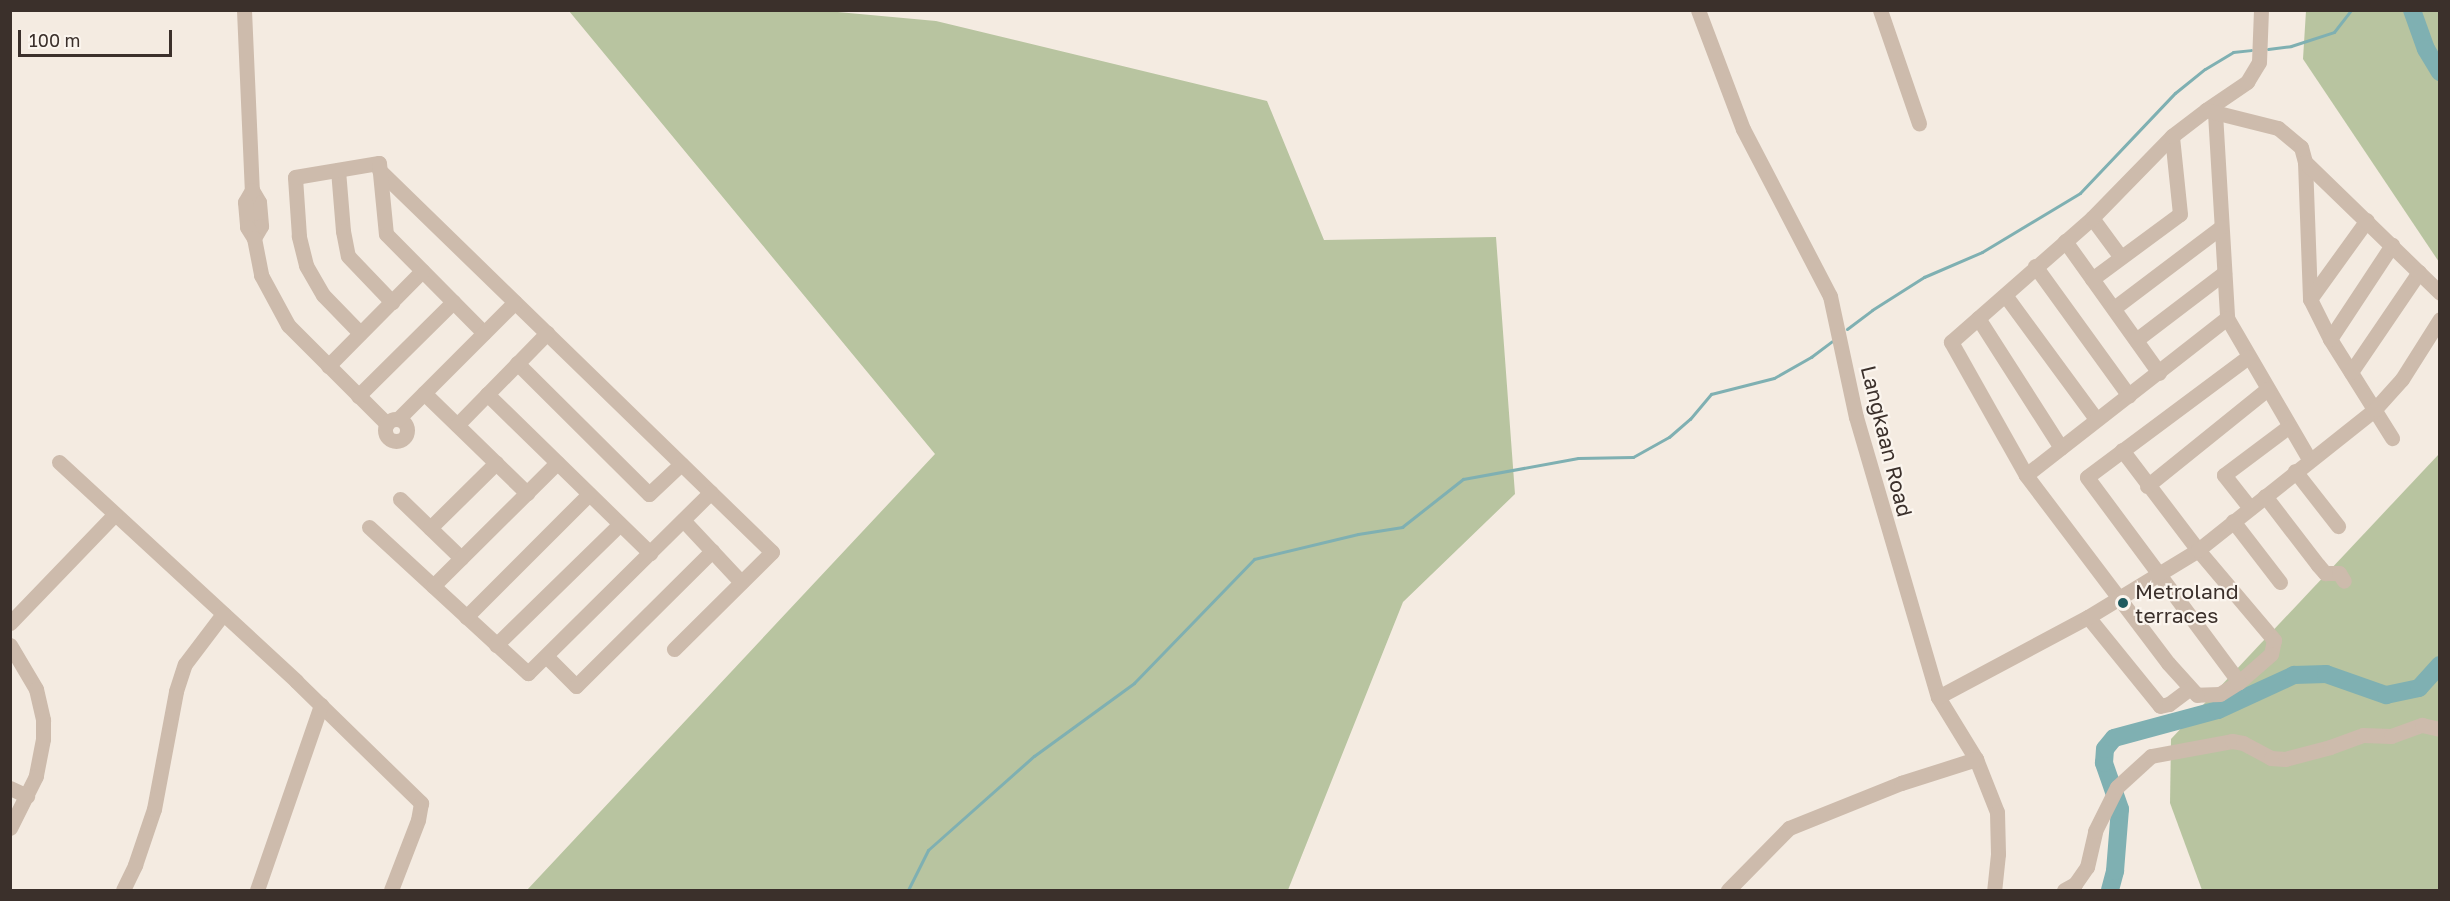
<!DOCTYPE html>
<style>
body{margin:0}
#map{position:relative;width:2450px;height:901px;overflow:hidden;background:#f4ebe1;font-family:"Golos Text",sans-serif}
div>[style]{position:absolute}
[style*='--x']{left:calc(var(--x)*1px);top:calc(var(--y)*1px);width:calc(var(--w)*1px);rotate:calc(var(--a)*1deg)}
.green>*{inset:0;background:#b8c4a0}
.stream>*{height:3px;margin:-1.5px;padding:0 1.5px;transform-origin:1.5px;border-radius:1.5px;background:#7fb0b2}
.river>*{height:18px;margin:-9px;padding:0 9px;transform-origin:9px;border-radius:9px;background:#7fb0b2}
.minor>*{height:15px;margin:-7.5px;padding:0 7.5px;transform-origin:7.5px;border-radius:7.5px;background:#cdbbac}
.minor>.ring{margin:-7.5px;padding:0;box-sizing:content-box;background:none;border:15px solid #cdbbac;border-radius:50%}
.dots>*{width:16px;height:16px;translate:-50% -50%;box-sizing:border-box;border:3px solid #fbf5ee;border-radius:50%}
span{translate:-50% -50%;white-space:nowrap;text-align:center;line-height:1.15;-webkit-text-stroke:4.5px #fbf5ee;paint-order:stroke}
.street-label{font-size:21px;color:#3b302b}
.poi-label{font-size:21px;color:#3b302b}
.left{translate:0 -50%;text-align:left}
.frame{position:absolute;inset:0;border:12px solid #3b302b;pointer-events:none}
.scale{position:absolute;left:18px;top:30px;width:154px;height:27px;box-sizing:border-box;border:3px solid #3b302b;border-top:0;padding-left:8px;font-size:18px;line-height:21px;white-space:nowrap;color:#3b302b;-webkit-text-stroke:4px #fbf5ee;paint-order:stroke}
</style>
<div id="map">
<div class="green">
<div style="clip-path:polygon(827px 11px,936px 21px,1267px 101px,1324px 240px,1496px 237px,1515px 494px,1403px 602px,1288px 890px,527px 890px,935px 454px,569px 11px)"></div>
<div style="clip-path:polygon(2306px 11px,2439px 11px,2439px 262px,2303px 59px)"></div>
<div style="clip-path:polygon(2439px 454px,2439px 890px,2202px 890px,2170px 803px,2171px 739px)"></div>
</div>
<div class="stream">
<div style="--x:2268;--y:49;--w:23;--a:-7"></div>
<div style="--x:2291;--y:46;--w:45;--a:-18"></div>
<div style="--x:2334;--y:32;--w:28;--a:-52"></div>
<div style="--x:1847;--y:329;--w:31;--a:-37"></div>
<div style="--x:1872;--y:310;--w:62;--a:-32.4"></div>
<div style="--x:1924;--y:277;--w:63;--a:-23.3"></div>
<div style="--x:1982;--y:252;--w:114;--a:-31"></div>
<div style="--x:2080;--y:193;--w:138;--a:-46.5"></div>
<div style="--x:2175;--y:93;--w:38;--a:-39"></div>
<div style="--x:2205;--y:69;--w:33;--a:-31"></div>
<div style="--x:2233;--y:52;--w:18;--a:-6"></div>
<div style="--x:908;--y:890;--w:45;--a:-63.4"></div>
<div style="--x:928;--y:850;--w:142;--a:-41.6"></div>
<div style="--x:1034;--y:756;--w:124;--a:-36.1"></div>
<div style="--x:1134;--y:683;--w:173;--a:-45.9"></div>
<div style="--x:1254;--y:559;--w:107;--a:-13.5"></div>
<div style="--x:1358;--y:534;--w:45;--a:-9"></div>
<div style="--x:1402;--y:527;--w:78;--a:-38.2"></div>
<div style="--x:1463;--y:479;--w:117;--a:-10.3"></div>
<div style="--x:1578;--y:458;--w:55;--a:-1"></div>
<div style="--x:1633;--y:457;--w:41;--a:-29.1"></div>
<div style="--x:1669;--y:437;--w:28;--a:-41"></div>
<div style="--x:1690;--y:419;--w:33;--a:-50"></div>
<div style="--x:1711;--y:394;--w:65;--a:-14.3"></div>
<div style="--x:1774;--y:378;--w:43;--a:-29.6"></div>
<div style="--x:1811;--y:357;--w:26;--a:-37"></div>
</div>
<div class="river">
<div style="--x:2412;--y:10;--w:41;--a:70.3"></div>
<div style="--x:2426;--y:49;--w:27;--a:59"></div>
<div style="--x:2110;--y:890;--w:20;--a:-75"></div>
<div style="--x:2115;--y:871;--w:62;--a:-85.4"></div>
<div style="--x:2120;--y:809;--w:49;--a:-109.2"></div>
<div style="--x:2104;--y:763;--w:14;--a:-86"></div>
<div style="--x:2105;--y:749;--w:14;--a:-51"></div>
<div style="--x:2114;--y:738;--w:108;--a:-15.1"></div>
<div style="--x:2218;--y:710;--w:84;--a:-24.7"></div>
<div style="--x:2294;--y:675;--w:32;--a:-2"></div>
<div style="--x:2326;--y:674;--w:64;--a:19.3"></div>
<div style="--x:2386;--y:695;--w:34;--a:-12"></div>
<div style="--x:2419;--y:688;--w:31;--a:-48"></div>
</div>
<div class="minor">
<div style="--x:244;--y:10;--w:180;--a:87.5"></div>
<div style="--x:252;--y:190;--w:14;--a:60"></div>
<div style="--x:259;--y:202;--w:24;--a:85"></div>
<div style="--x:261;--y:226;--w:14;--a:120"></div>
<div style="--x:1698;--y:10;--w:127;--a:69.3"></div>
<div style="--x:1743;--y:129;--w:188;--a:62.5"></div>
<div style="--x:1830;--y:296;--w:124;--a:77.9"></div>
<div style="--x:1856;--y:417;--w:292;--a:73.7"></div>
<div style="--x:1938;--y:697;--w:73;--a:58.5"></div>
<div style="--x:1976;--y:759;--w:57;--a:68.4"></div>
<div style="--x:1997;--y:812;--w:42;--a:88.6"></div>
<div style="--x:1998;--y:854;--w:36;--a:96"></div>
<div style="--x:1880;--y:10;--w:120;--a:71"></div>
<div style="--x:2206;--y:110;--w:50;--a:-34.3"></div>
<div style="--x:2247;--y:82;--w:23;--a:-59"></div>
<div style="--x:2259;--y:62;--w:52;--a:-87.8"></div>
<div style="--x:2215;--y:113;--w:205;--a:86.6"></div>
<div style="--x:2227;--y:318;--w:163;--a:59.8"></div>
<div style="--x:2305;--y:162;--w:137;--a:87.9"></div>
<div style="--x:2310;--y:299;--w:45;--a:63.4"></div>
<div style="--x:2330;--y:339;--w:117;--a:57.9"></div>
<div style="--x:338;--y:170;--w:61;--a:85.3"></div>
<div style="--x:343;--y:231;--w:25;--a:79"></div>
<div style="--x:348;--y:256;--w:64;--a:46.3"></div>
<div style="--x:379;--y:170;--w:548;--a:44.19"></div>
<div style="--x:772;--y:552;--w:138;--a:135.3"></div>
<div style="--x:252;--y:190;--w:14;--a:120"></div>
<div style="--x:245;--y:202;--w:25;--a:85"></div>
<div style="--x:247;--y:227;--w:13;--a:58"></div>
<div style="--x:254;--y:238;--w:38;--a:79"></div>
<div style="--x:261;--y:275;--w:57;--a:61.6"></div>
<div style="--x:288;--y:325;--w:140;--a:45"></div>
<div style="--x:2092;--y:218;--w:47;--a:53.6"></div>
<div style="--x:2065;--y:241;--w:162;--a:54.5"></div>
<div style="--x:2035;--y:266;--w:160;--a:54.1"></div>
<div style="--x:2092;--y:279;--w:109;--a:-36.5"></div>
<div style="--x:2180;--y:214;--w:78;--a:-95.9"></div>
<div style="--x:2005;--y:295;--w:154;--a:53.7"></div>
<div style="--x:2310;--y:299;--w:97;--a:-54.2"></div>
<div style="--x:2114;--y:308;--w:134;--a:-37.1"></div>
<div style="--x:1978;--y:318;--w:154;--a:57.4"></div>
<div style="--x:360;--y:333;--w:53;--a:-134.2"></div>
<div style="--x:323;--y:295;--w:34;--a:-120"></div>
<div style="--x:306;--y:265;--w:30;--a:-104"></div>
<div style="--x:299;--y:236;--w:59;--a:-93.9"></div>
<div style="--x:295;--y:177;--w:85;--a:-9.5"></div>
<div style="--x:379;--y:163;--w:71;--a:84.4"></div>
<div style="--x:386;--y:234;--w:139;--a:45.3"></div>
<div style="--x:2330;--y:339;--w:113;--a:-56.6"></div>
<div style="--x:2136;--y:340;--w:111;--a:-37.3"></div>
<div style="--x:517;--y:363;--w:186;--a:44.8"></div>
<div style="--x:649;--y:494;--w:44;--a:-43.2"></div>
<div style="--x:328;--y:366;--w:134;--a:-45.3"></div>
<div style="--x:2351;--y:372;--w:121;--a:-55.8"></div>
<div style="--x:424;--y:393;--w:144;--a:44.2"></div>
<div style="--x:487;--y:394;--w:228;--a:44.3"></div>
<div style="--x:358;--y:396;--w:134;--a:-44.7"></div>
<div class="ring" style="left:385px;top:419px;width:7px;height:7px"></div>
<div style="--x:398;--y:419;--w:165;--a:-45"></div>
<div style="--x:457;--y:425;--w:129;--a:-45.6"></div>
<div style="--x:2122;--y:450;--w:126;--a:52.8"></div>
<div style="--x:2198;--y:550;--w:118;--a:49.8"></div>
<div style="--x:2274;--y:640;--w:14;--a:102"></div>
<div style="--x:2271;--y:654;--w:43;--a:138.8"></div>
<div style="--x:2239;--y:682;--w:22;--a:148"></div>
<div style="--x:2220;--y:694;--w:23;--a:178"></div>
<div style="--x:2197;--y:695;--w:43;--a:-132.2"></div>
<div style="--x:2168;--y:663;--w:236;--a:-127.1"></div>
<div style="--x:2026;--y:475;--w:153;--a:-119.4"></div>
<div style="--x:1951;--y:342;--w:188;--a:-41.3"></div>
<div style="--x:2092;--y:218;--w:115;--a:-45.7"></div>
<div style="--x:2172;--y:136;--w:43;--a:-37.4"></div>
<div style="--x:2206;--y:110;--w:74;--a:14"></div>
<div style="--x:2278;--y:128;--w:30;--a:40"></div>
<div style="--x:2301;--y:147;--w:16;--a:75"></div>
<div style="--x:2305;--y:162;--w:188;--a:44.1"></div>
<div style="--x:59;--y:462;--w:323;--a:42.7"></div>
<div style="--x:296;--y:681;--w:175;--a:44.3"></div>
<div style="--x:421;--y:803;--w:17;--a:100"></div>
<div style="--x:418;--y:820;--w:75;--a:111.1"></div>
<div style="--x:2295;--y:471;--w:70;--a:52"></div>
<div style="--x:2026;--y:475;--w:255;--a:-38"></div>
<div style="--x:2147;--y:486;--w:154;--a:-38.9"></div>
<div style="--x:2265;--y:496;--w:87;--a:52.5"></div>
<div style="--x:2318;--y:565;--w:11;--a:49"></div>
<div style="--x:2325;--y:573;--w:14;--a:0"></div>
<div style="--x:2339;--y:573;--w:9;--a:58"></div>
<div style="--x:400;--y:499;--w:85;--a:44"></div>
<div style="--x:2250;--y:508;--w:42;--a:-128.2"></div>
<div style="--x:2224;--y:475;--w:80;--a:-36.9"></div>
<div style="--x:683;--y:520;--w:85;--a:46.9"></div>
<div style="--x:2233;--y:521;--w:77;--a:52.4"></div>
<div style="--x:369;--y:527;--w:216;--a:42.6"></div>
<div style="--x:528;--y:673;--w:257;--a:-44.7"></div>
<div style="--x:430;--y:528;--w:93;--a:-44.6"></div>
<div style="--x:433;--y:586;--w:175;--a:-44.8"></div>
<div style="--x:466;--y:617;--w:174;--a:-45"></div>
<div style="--x:2088;--y:617;--w:114;--a:51"></div>
<div style="--x:2160;--y:706;--w:9;--a:-13"></div>
<div style="--x:2169;--y:704;--w:25;--a:-37"></div>
<div style="--x:10;--y:623;--w:151;--a:-46.1"></div>
<div style="--x:10;--y:645;--w:51;--a:59.4"></div>
<div style="--x:36;--y:689;--w:32;--a:77"></div>
<div style="--x:43;--y:720;--w:19;--a:90"></div>
<div style="--x:43;--y:739;--w:38;--a:101"></div>
<div style="--x:36;--y:776;--w:58;--a:116.6"></div>
<div style="--x:496;--y:645;--w:173;--a:-44.3"></div>
<div style="--x:547;--y:657;--w:41;--a:45"></div>
<div style="--x:576;--y:686;--w:192;--a:-44.8"></div>
<div style="--x:2239;--y:682;--w:255;--a:-126.6"></div>
<div style="--x:2087;--y:477;--w:201;--a:-36.7"></div>
<div style="--x:1938;--y:697;--w:170;--a:-28.1"></div>
<div style="--x:2088;--y:617;--w:129;--a:-31.3"></div>
<div style="--x:2198;--y:550;--w:226;--a:-38.5"></div>
<div style="--x:2375;--y:409;--w:40;--a:-48"></div>
<div style="--x:2402;--y:379;--w:71;--a:-57.7"></div>
<div style="--x:10;--y:788;--w:19;--a:25"></div>
<div style="--x:123;--y:890;--w:28;--a:-64"></div>
<div style="--x:135;--y:865;--w:59;--a:-71.3"></div>
<div style="--x:154;--y:809;--w:120;--a:-79.4"></div>
<div style="--x:176;--y:691;--w:28;--a:-72"></div>
<div style="--x:185;--y:664;--w:63;--a:-52.8"></div>
<div style="--x:257;--y:890;--w:196;--a:-70.9"></div>
<div style="--x:1728;--y:890;--w:87;--a:-45.5"></div>
<div style="--x:1789;--y:828;--w:121;--a:-21.9"></div>
<div style="--x:1901;--y:783;--w:79;--a:-17.7"></div>
<div style="--x:2064;--y:890;--w:13;--a:-29"></div>
<div style="--x:2075;--y:884;--w:21;--a:-55"></div>
<div style="--x:2087;--y:867;--w:37;--a:-77"></div>
<div style="--x:2095;--y:831;--w:49;--a:-63.4"></div>
<div style="--x:2117;--y:787;--w:46;--a:-42.4"></div>
<div style="--x:2151;--y:756;--w:82;--a:-10.5"></div>
<div style="--x:2232;--y:741;--w:11;--a:10"></div>
<div style="--x:2243;--y:743;--w:32;--a:28"></div>
<div style="--x:2271;--y:758;--w:14;--a:4"></div>
<div style="--x:2285;--y:759;--w:47;--a:-14.9"></div>
<div style="--x:2330;--y:747;--w:35;--a:-20"></div>
<div style="--x:2363;--y:735;--w:28;--a:2"></div>
<div style="--x:2391;--y:736;--w:33;--a:-20"></div>
<div style="--x:2422;--y:725;--w:18;--a:13"></div>
</div>
<div class="dots">
<div style="left:2123px;top:603px;background:#1f5a5e"></div>
</div>
<div class="street-label">
<span style="left:1887px;top:441px;rotate:76deg">Langkaan Road</span>
</div>
<div class="poi-label">
<span class="left" style="left:2135px;top:603px">Metroland<br>terraces</span>
</div>
<div class="frame"></div>
<div class="scale">100 m</div>
</div>
